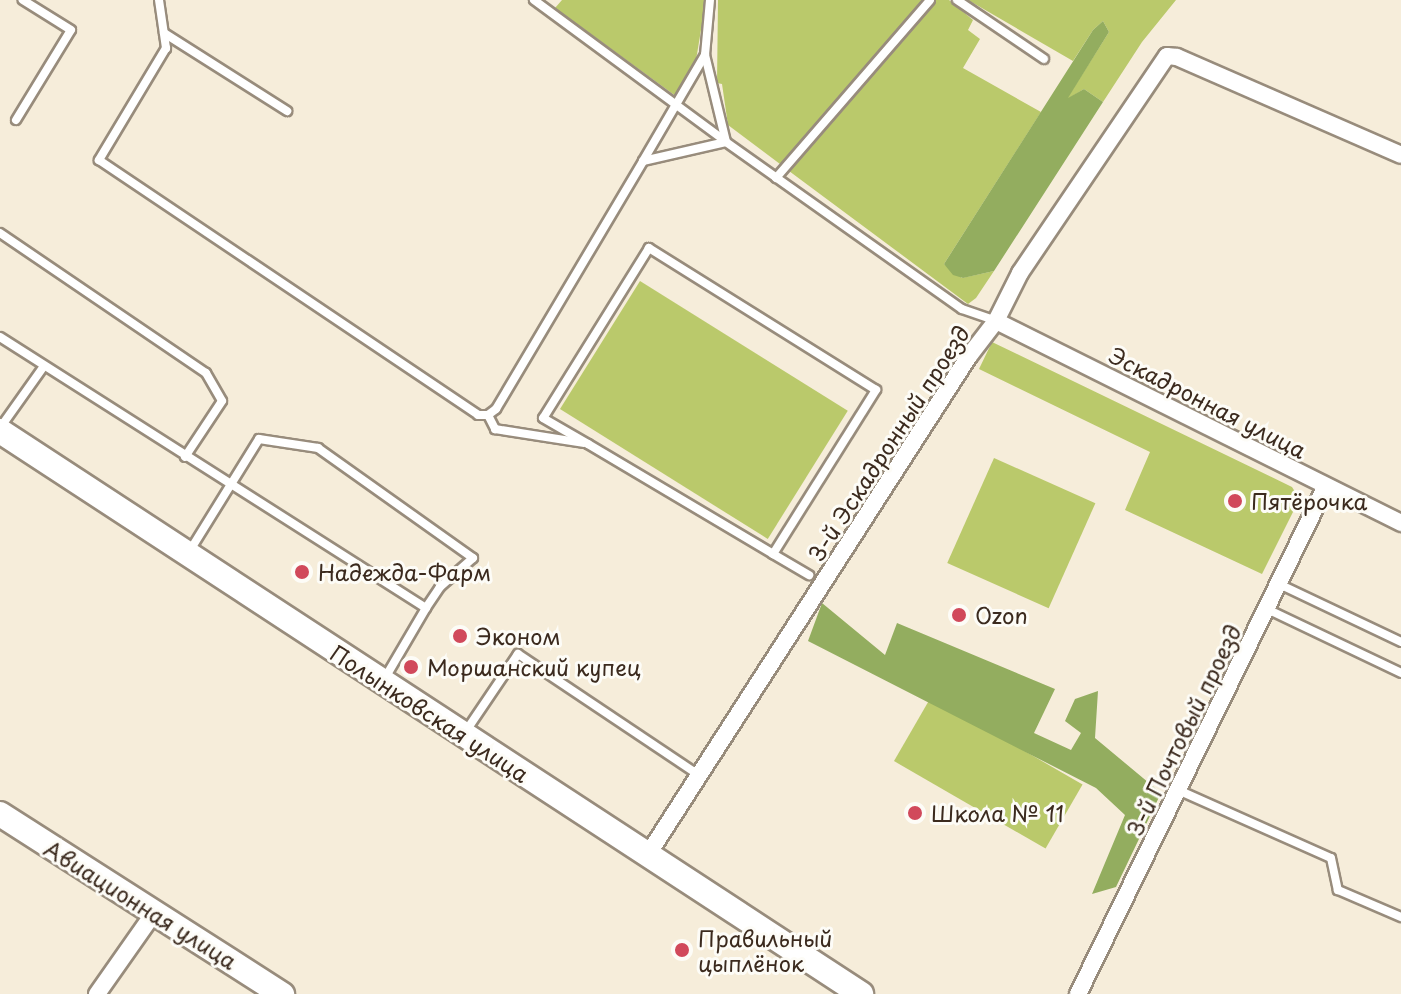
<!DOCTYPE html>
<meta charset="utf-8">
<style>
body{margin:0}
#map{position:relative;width:1401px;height:994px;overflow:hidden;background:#f6edda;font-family:"Playpen Sans",sans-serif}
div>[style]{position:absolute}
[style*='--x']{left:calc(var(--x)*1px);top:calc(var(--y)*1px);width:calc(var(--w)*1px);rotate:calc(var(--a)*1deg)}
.green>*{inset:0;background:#bac96b;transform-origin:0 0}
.forest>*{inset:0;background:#93ad5f}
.roads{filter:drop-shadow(2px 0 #988c7c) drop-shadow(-2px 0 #988c7c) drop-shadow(0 2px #988c7c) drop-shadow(0 -2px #988c7c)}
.lane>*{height:8px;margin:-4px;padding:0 4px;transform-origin:4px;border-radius:4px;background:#fff}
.street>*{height:16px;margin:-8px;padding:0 8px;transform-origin:8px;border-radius:8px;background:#fff}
.secondary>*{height:24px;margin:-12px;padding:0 12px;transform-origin:12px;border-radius:12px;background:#fff}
.dots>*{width:22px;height:22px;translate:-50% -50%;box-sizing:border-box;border:4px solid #fdfcf7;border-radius:50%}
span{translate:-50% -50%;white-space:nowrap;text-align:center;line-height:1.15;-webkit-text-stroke:6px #fdfcf7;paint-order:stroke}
.street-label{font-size:22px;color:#3b2a1e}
.poi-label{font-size:22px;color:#3b2a1e}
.left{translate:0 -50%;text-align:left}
</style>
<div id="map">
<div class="green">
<div style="clip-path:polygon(562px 0,706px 0,696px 60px,677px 97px,555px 8px)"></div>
<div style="clip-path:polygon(718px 0,924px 0,780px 164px,728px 125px,722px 84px,717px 83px)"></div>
<div style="clip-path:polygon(936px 0,949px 0,973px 20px,968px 30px,980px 39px,963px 68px,1041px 112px,944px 264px,962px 278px,994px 271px,976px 298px,968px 304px,789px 171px)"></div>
<div style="clip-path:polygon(968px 0,1176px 0,1142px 42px,1103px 102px,1084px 89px,1066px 100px,1109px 32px,1103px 21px,1093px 30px,1073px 61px)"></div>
<div style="left:640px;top:281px;width:245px;height:151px;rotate:32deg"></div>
<div style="clip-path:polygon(992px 342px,1292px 487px,1297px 495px,1297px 504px,1262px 574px,1125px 510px,1150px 452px,979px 369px)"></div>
<div style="left:994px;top:458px;width:111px;height:115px;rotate:24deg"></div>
<div style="left:931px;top:697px;width:175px;height:74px;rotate:30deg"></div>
</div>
<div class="forest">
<div style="clip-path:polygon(1103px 21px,1109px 32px,1068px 98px,1084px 89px,1103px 102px,994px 271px,963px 278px,953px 275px,944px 264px,1093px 30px)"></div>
<div style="clip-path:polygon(822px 603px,885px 655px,897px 623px,1055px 689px,1034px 733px,1071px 750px,1081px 733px,1065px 721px,1075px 699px,1098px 691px,1095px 738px,1161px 793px,1116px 887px,1092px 894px,1125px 815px,1096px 788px,808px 641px)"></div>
</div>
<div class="roads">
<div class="lane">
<div style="--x:159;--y:0;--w:49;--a:81.7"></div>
<div style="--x:166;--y:48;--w:131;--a:120.9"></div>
<div style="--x:99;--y:160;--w:457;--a:33.9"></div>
<div style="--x:478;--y:415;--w:10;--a:0"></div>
<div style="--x:488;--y:415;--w:10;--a:-37"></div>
<div style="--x:496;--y:409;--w:288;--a:-59.3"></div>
<div style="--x:643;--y:161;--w:85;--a:-12.9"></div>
<div style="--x:534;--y:0;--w:237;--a:36.4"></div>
<div style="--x:710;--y:0;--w:55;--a:95.2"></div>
<div style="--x:705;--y:55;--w:89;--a:76.4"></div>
<div style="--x:726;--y:142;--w:289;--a:35.3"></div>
<div style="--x:962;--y:309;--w:36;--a:19"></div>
<div style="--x:957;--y:0;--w:105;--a:34.1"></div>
<div style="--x:164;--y:33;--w:146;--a:32.4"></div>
<div style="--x:16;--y:120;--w:105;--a:-58.6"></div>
<div style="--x:71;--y:30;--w:57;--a:-148"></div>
<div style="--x:643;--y:161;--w:123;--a:-59.7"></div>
<div style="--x:776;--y:178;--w:235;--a:-49.1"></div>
<div style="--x:0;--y:233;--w:249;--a:34.2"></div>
<div style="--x:206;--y:373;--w:32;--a:60"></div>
<div style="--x:222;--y:401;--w:67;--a:123.5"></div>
<div style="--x:0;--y:337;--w:505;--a:32.46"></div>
<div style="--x:426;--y:608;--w:81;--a:120.4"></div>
<div style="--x:488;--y:415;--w:16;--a:63"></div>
<div style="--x:495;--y:429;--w:89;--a:9"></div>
<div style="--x:0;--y:428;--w:76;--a:-54.6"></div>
<div style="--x:189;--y:552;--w:133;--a:-58.2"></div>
<div style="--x:259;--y:439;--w:60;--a:8.7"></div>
<div style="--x:318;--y:448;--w:190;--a:35.4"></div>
<div style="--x:473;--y:558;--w:44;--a:138.7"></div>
<div style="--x:440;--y:587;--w:25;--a:124"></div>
<div style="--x:773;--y:554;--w:194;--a:-57.9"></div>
<div style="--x:876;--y:390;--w:268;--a:-148"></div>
<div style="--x:649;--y:248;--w:200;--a:121.9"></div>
<div style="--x:543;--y:418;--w:52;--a:30"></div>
<div style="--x:588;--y:444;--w:215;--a:30.7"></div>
<div style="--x:773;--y:554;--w:42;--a:30.3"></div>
<div style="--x:1279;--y:584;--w:135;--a:25.4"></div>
<div style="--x:1267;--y:609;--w:148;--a:25.5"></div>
<div style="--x:466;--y:731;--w:93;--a:-56"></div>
<div style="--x:518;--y:654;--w:218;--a:33.8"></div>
<div style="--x:1178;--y:790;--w:167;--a:24"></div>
<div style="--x:1331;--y:858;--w:33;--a:78"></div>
<div style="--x:1338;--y:890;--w:69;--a:23.2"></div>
</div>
<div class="street">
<div style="--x:996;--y:321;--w:453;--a:26.5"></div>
<div style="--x:647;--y:856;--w:595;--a:-57.22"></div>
<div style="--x:969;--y:356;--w:44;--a:-52.4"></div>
<div style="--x:996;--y:321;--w:54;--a:-63.4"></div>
<div style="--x:1020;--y:273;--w:262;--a:-55.9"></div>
<div style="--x:1167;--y:56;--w:10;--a:6"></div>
<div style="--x:1177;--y:57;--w:244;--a:23.6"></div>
<div style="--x:97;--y:994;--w:99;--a:-54.9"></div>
<div style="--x:1078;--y:994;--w:565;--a:-63.98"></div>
</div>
<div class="secondary">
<div style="--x:0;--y:431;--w:1029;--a:33.18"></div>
<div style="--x:0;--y:814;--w:335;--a:32.6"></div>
</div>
</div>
<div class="dots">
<div style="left:1235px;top:501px;background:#d1495b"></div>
<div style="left:302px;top:572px;background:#d1495b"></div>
<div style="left:959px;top:615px;background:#d1495b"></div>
<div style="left:460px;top:636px;background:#d1495b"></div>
<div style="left:411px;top:667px;background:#d1495b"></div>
<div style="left:915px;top:813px;background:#d1495b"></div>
<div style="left:682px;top:950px;background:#d1495b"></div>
</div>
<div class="street-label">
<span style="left:1208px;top:402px;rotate:27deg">Эскадронная улица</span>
<span style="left:888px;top:443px;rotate:-57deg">3-й Эскадронный проезд</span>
<span style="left:430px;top:713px;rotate:33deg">Полынковская улица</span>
<span style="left:1183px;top:730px;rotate:-64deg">3-й Почтовый проезд</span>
<span style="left:141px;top:904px;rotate:32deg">Авиационная улица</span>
</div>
<div class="poi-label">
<span class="left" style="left:1251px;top:501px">Пятёрочка</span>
<span class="left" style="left:318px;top:572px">Надежда-Фарм</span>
<span class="left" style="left:975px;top:615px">Ozon</span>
<span class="left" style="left:476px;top:636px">Эконом</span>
<span class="left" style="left:427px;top:667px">Моршанский купец</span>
<span class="left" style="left:931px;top:813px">Школа № 11</span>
<span class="left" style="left:698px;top:950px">Правильный<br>цыплёнок</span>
</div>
</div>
